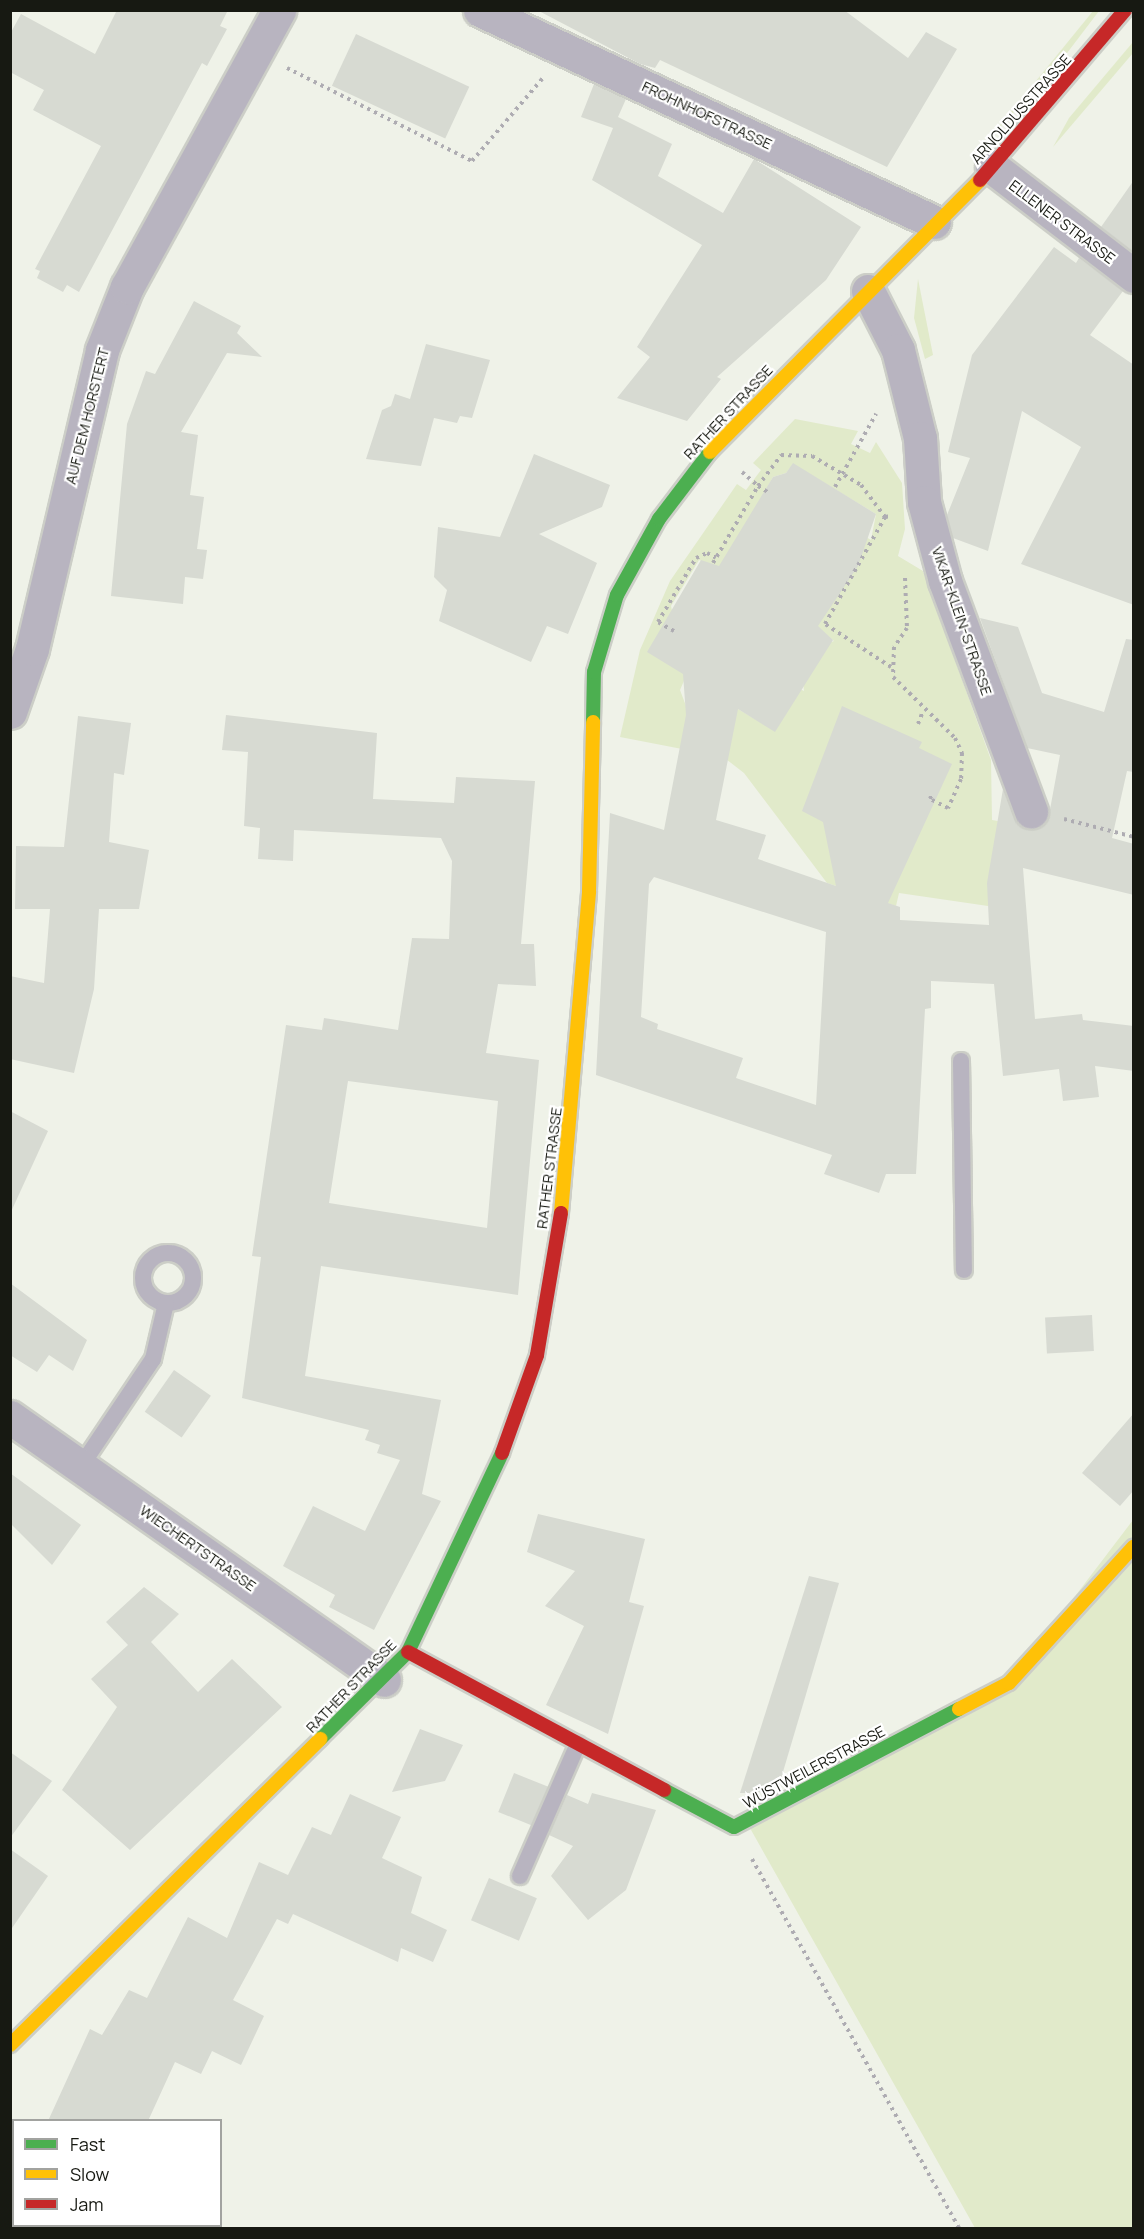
<!DOCTYPE html>
<meta charset="utf-8">
<style>
body{margin:0}
#map{position:relative;width:1144px;height:2239px;overflow:hidden;background:#eff2e8;font-family:Manrope,sans-serif}
div>[style]{position:absolute}
[style*='--x']{left:calc(var(--x)*1px);top:calc(var(--y)*1px);width:calc(var(--w)*1px);rotate:calc(var(--a)*1deg)}
.green>*{inset:0;background:#e1eaca}
.building>*{inset:0;background:#d7dad2;transform-origin:0 0}
.path>*{height:4px;margin-top:-2px;transform-origin:0;background:repeating-linear-gradient(90deg,#aeacb2 0 3px,transparent 0 7.5px)}
.roads{filter:drop-shadow(2px 0 #cccec7) drop-shadow(-2px 0 #cccec7) drop-shadow(0 2px #cccec7) drop-shadow(0 -2px #cccec7)}
.lane>*{height:16px;margin:-8px;padding:0 8px;transform-origin:8px;border-radius:8px;background:#b8b4c0}
.lane>.ring{margin:-8px;padding:0;box-sizing:content-box;background:none;border:16px solid #b8b4c0;border-radius:50%}
.street>*{height:33px;margin:-16.5px;padding:0 16.5px;transform-origin:16.5px;border-radius:16.5px;background:#b8b4c0}
.fast>*{height:14px;margin:-7px;padding:0 7px;transform-origin:7px;border-radius:7px;background:#4caf50}
.slow>*{height:14px;margin:-7px;padding:0 7px;transform-origin:7px;border-radius:7px;background:#ffc107}
.jam>*{height:14px;margin:-7px;padding:0 7px;transform-origin:7px;border-radius:7px;background:#c62828}
span{translate:-50% -50%;white-space:nowrap;text-align:center;line-height:1.15;-webkit-text-stroke:4.5px #fff;paint-order:stroke}
.street-label{font-size:15px;color:#171912}
.frame{position:absolute;inset:0;border:12px solid #171912;pointer-events:none}
.legend{position:absolute;left:12px;top:2119px;width:210px;height:108px;box-sizing:border-box;background:#fff;border:2px solid #a2a3a0;margin:0;padding:8px 10px;list-style:none;font-size:18px;color:#171912}
.legend li{display:flex;align-items:center;gap:12px;height:30px}
.legend b{width:30px;border:2px solid #a2a3a0}
</style>
<div id="map">
<div class="green">
<div style="clip-path:polygon(1093px 11px,1099px 11px,1061px 61px,988px 140px)"></div>
<div style="clip-path:polygon(1133px 42px,1133px 53px,1053px 147px,1069px 118px)"></div>
<div style="clip-path:polygon(918px 279px,933px 355px,925px 359px,914px 318px)"></div>
<div style="clip-path:polygon(evenodd,795px 419px,858px 431px,851px 444px,870px 453px,876px 442px,902px 483px,905px 529px,898px 556px,923px 571px,991px 760px,992px 820px,998px 821px,988px 906px,899px 893px,896px 906px,827px 883px,744px 773px,713px 749px,708px 754px,620px 737px,640px 650px,670px 581px,737px 484px,746px 490px,761px 470px,753px 463px,795px 419px,793px 464px,876px 514px,871px 540px,866px 537px,813px 623px,834px 641px,826px 644px,803px 682px,804px 691px,800px 689px,775px 731px,733px 706px,689px 714px,680px 690px,686px 676px,671px 606px,699px 560px,722px 568px,773px 477px,786px 473px,793px 464px)"></div>
<div style="clip-path:polygon(1133px 1520px,1133px 2228px,975px 2228px,746px 1821px,1009px 1683px)"></div>
</div>
<div class="building">
<div style="clip-path:polygon(117px 10px,228px 10px,220px 26px,227px 29px,207px 66px,202px 63px,79px 292px,67px 285px,63px 292px,37px 278px,40px 271px,35px 269px,101px 146px,33px 110px,44px 90px,10px 72px,10px 34px,21px 14px,95px 54px)"></div>
<div style="clip-path:polygon(537px 10px,844px 10px,908px 58px,926px 32px,957px 49px,887px 167px,660px 60px,655px 68px,640px 64px)"></div>
<div style="left:356px;top:34px;width:125px;height:57px;rotate:25deg"></div>
<div style="clip-path:polygon(594px 84px,626px 99px,618px 117px,672px 144px,658px 176px,723px 213px,754px 159px,861px 227px,826px 280px,717px 377px,721px 379px,687px 421px,617px 398px,650px 357px,637px 347px,702px 245px,592px 180px,613px 128px,581px 117px)"></div>
<div style="clip-path:polygon(1134px 180px,1134px 252px,1101px 227px)"></div>
<div style="clip-path:polygon(1054px 247px,1076px 263px,1079px 258px,1123px 291px,1090px 335px,1134px 365px,1134px 605px,1021px 564px,1081px 447px,1022px 411px,988px 551px,953px 538px,947px 515px,970px 458px,948px 452px,972px 355px)"></div>
<div style="clip-path:polygon(194px 301px,241px 326px,237px 333px,262px 357px,227px 353px,181px 432px,198px 435px,190px 495px,204px 497px,197px 549px,207px 550px,203px 579px,185px 577px,183px 604px,111px 596px,127px 424px,146px 371px,155px 374px)"></div>
<div style="clip-path:polygon(426px 344px,490px 360px,472px 418px,460px 416px,457px 423px,434px 418px,421px 466px,366px 459px,382px 410px,391px 406px,395px 394px,410px 399px)"></div>
<div style="clip-path:polygon(534px 454px,610px 485px,602px 507px,539px 534px,597px 563px,568px 634px,547px 626px,531px 662px,439px 621px,447px 590px,434px 577px,438px 527px,500px 537px)"></div>
<div style="clip-path:polygon(evenodd,793px 463px,876px 514px,858px 566px,818px 626px,833px 640px,775px 732px,738px 709px,716px 820px,766px 835px,758px 859px,836px 886px,823px 822px,802px 811px,842px 706px,922px 742px,919px 748px,952px 764px,888px 903px,900px 907px,900px 920px,989px 925px,987px 883px,1003px 789px,1019px 825px,1038px 828px,1049px 815px,1060px 755px,1027px 748px,980px 618px,1018px 627px,1042px 693px,1104px 712px,1126px 639px,1134px 640px,1134px 772px,1127px 771px,1112px 838px,1134px 844px,1134px 895px,1023px 868px,1035px 1019px,1082px 1014px,1083px 1020px,1134px 1026px,1134px 1071px,1095px 1066px,1099px 1097px,1063px 1101px,1059px 1069px,1003px 1076px,994px 984px,931px 981px,931px 1008px,925px 1009px,916px 1174px,886px 1174px,879px 1193px,824px 1174px,832px 1155px,596px 1075px,610px 813px,664px 830px,686px 715px,683px 674px,647px 652px,701px 560px,719px 566px,773px 477px,786px 473px,793px 463px,654px 877px,826px 932px,816px 1105px,736px 1078px,743px 1058px,657px 1029px,658px 1024px,641px 1017px,649px 884px,654px 877px)"></div>
<div style="clip-path:polygon(evenodd,226px 715px,377px 733px,373px 799px,454px 803px,456px 777px,535px 781px,521px 944px,534px 944px,536px 986px,498px 984px,486px 1053px,539px 1060px,518px 1295px,321px 1266px,305px 1376px,441px 1400px,422px 1494px,441px 1501px,374px 1630px,329px 1607px,335px 1595px,283px 1566px,313px 1506px,365px 1531px,400px 1460px,377px 1453px,380px 1445px,365px 1440px,369px 1430px,242px 1398px,261px 1257px,252px 1256px,286px 1025px,322px 1030px,324px 1018px,398px 1030px,412px 938px,449px 939px,452px 861px,441px 838px,294px 830px,293px 861px,258px 859px,260px 828px,244px 826px,248px 752px,222px 750px,226px 715px,348px 1081px,498px 1101px,487px 1228px,329px 1203px,348px 1081px)"></div>
<div style="clip-path:polygon(78px 716px,131px 723px,124px 775px,114px 773px,109px 842px,149px 850px,139px 909px,99px 909px,94px 989px,74px 1073px,10px 1059px,10px 976px,44px 983px,50px 909px,15px 909px,16px 846px,64px 847px)"></div>
<div style="clip-path:polygon(10px 1111px,48px 1131px,10px 1214px)"></div>
<div style="clip-path:polygon(10px 1283px,87px 1340px,73px 1371px,49px 1355px,37px 1372px,10px 1355px)"></div>
<div style="left:1092px;top:1315px;width:36px;height:47px;rotate:87deg"></div>
<div style="left:174px;top:1370px;width:45px;height:51px;rotate:35deg"></div>
<div style="clip-path:polygon(1134px 1413px,1134px 1490px,1120px 1506px,1082px 1473px)"></div>
<div style="clip-path:polygon(10px 1473px,81px 1525px,52px 1565px,10px 1523px)"></div>
<div style="clip-path:polygon(538px 1514px,645px 1539px,629px 1602px,644px 1606px,608px 1734px,546px 1705px,584px 1626px,545px 1606px,575px 1571px,527px 1552px)"></div>
<div style="clip-path:polygon(809px 1576px,839px 1583px,780px 1782px,758px 1793px,740px 1793px)"></div>
<div style="clip-path:polygon(144px 1587px,179px 1614px,151px 1642px,198px 1692px,232px 1659px,282px 1707px,130px 1850px,62px 1790px,117px 1707px,91px 1679px,128px 1645px,106px 1622px)"></div>
<div style="clip-path:polygon(420px 1729px,463px 1745px,445px 1781px,392px 1792px)"></div>
<div style="clip-path:polygon(10px 1752px,52px 1781px,10px 1838px)"></div>
<div style="left:514px;top:1773px;width:37px;height:42px;rotate:22deg"></div>
<div style="clip-path:polygon(592px 1793px,656px 1810px,626px 1890px,588px 1920px,551px 1876px,573px 1846px,549px 1835px,567px 1795px,588px 1804px)"></div>
<div style="clip-path:polygon(350px 1794px,401px 1817px,382px 1858px,422px 1877px,411px 1913px,447px 1930px,433px 1962px,401px 1948px,398px 1962px,293px 1914px,288px 1924px,277px 1919px,233px 2000px,264px 2016px,241px 2065px,212px 2051px,201px 2074px,175px 2062px,148px 2121px,48px 2121px,90px 2029px,102px 2035px,129px 1990px,147px 1998px,188px 1917px,227px 1938px,259px 1862px,288px 1875px,312px 1827px,331px 1835px)"></div>
<div style="clip-path:polygon(10px 1849px,48px 1876px,10px 1931px)"></div>
<div style="left:489px;top:1878px;width:52px;height:46px;rotate:23deg"></div>
</div>
<div class="path">
<div style="--x:287;--y:68;--w:207;--a:26.7"></div>
<div style="--x:472;--y:161;--w:109;--a:-49.5"></div>
<div style="--x:742;--y:472;--w:21;--a:41"></div>
<div style="--x:758;--y:486;--w:39;--a:-53"></div>
<div style="--x:781;--y:455;--w:31;--a:2"></div>
<div style="--x:812;--y:456;--w:57;--a:30.6"></div>
<div style="--x:861;--y:485;--w:40;--a:53"></div>
<div style="--x:835;--y:487;--w:84;--a:-60.7"></div>
<div style="--x:713;--y:563;--w:89;--a:-59.7"></div>
<div style="--x:758;--y:486;--w:13;--a:32"></div>
<div style="--x:905;--y:578;--w:50;--a:87.7"></div>
<div style="--x:907;--y:628;--w:23;--a:124"></div>
<div style="--x:894;--y:647;--w:30;--a:92"></div>
<div style="--x:893;--y:677;--w:87;--a:44.5"></div>
<div style="--x:955;--y:738;--w:17;--a:65"></div>
<div style="--x:962;--y:753;--w:26;--a:92"></div>
<div style="--x:961;--y:779;--w:32;--a:114"></div>
<div style="--x:948;--y:808;--w:20;--a:-153"></div>
<div style="--x:930;--y:799;--w:5;--a:-68"></div>
<div style="--x:674;--y:631;--w:18;--a:-151"></div>
<div style="--x:658;--y:622;--w:74;--a:-59.3"></div>
<div style="--x:696;--y:558;--w:12;--a:-24"></div>
<div style="--x:707;--y:553;--w:10;--a:29"></div>
<div style="--x:891;--y:667;--w:79;--a:-146.9"></div>
<div style="--x:825;--y:624;--w:123;--a:-60.7"></div>
<div style="--x:885;--y:517;--w:6;--a:-9"></div>
<div style="--x:918;--y:724;--w:14;--a:-69"></div>
<div style="--x:1064;--y:819;--w:72;--a:14.4"></div>
<div style="--x:752;--y:1859;--w:423;--a:60.7"></div>
</div>
<div class="roads">
<div class="lane">
<div style="--x:961;--y:1061;--w:209;--a:89.2"></div>
<div class="ring" style="left:143px;top:1253px;width:34px;height:34px"></div>
<div style="--x:81;--y:1466;--w:129;--a:-56.1"></div>
<div style="--x:153;--y:1359;--w:57;--a:-76.9"></div>
<div style="--x:520;--y:1876;--w:144;--a:-66.3"></div>
</div>
<div class="street">
<div style="--x:480;--y:10;--w:501;--a:25.03"></div>
<div style="--x:992;--y:167;--w:179;--a:37.5"></div>
<div style="--x:868;--y:291;--w:66;--a:63"></div>
<div style="--x:898;--y:350;--w:91;--a:76"></div>
<div style="--x:920;--y:438;--w:64;--a:86.4"></div>
<div style="--x:924;--y:502;--w:82;--a:75.1"></div>
<div style="--x:945;--y:581;--w:246;--a:69.5"></div>
<div style="--x:10;--y:712;--w:67;--a:-70.8"></div>
<div style="--x:32;--y:649;--w:307;--a:-76.8"></div>
<div style="--x:102;--y:350;--w:68;--a:-68.4"></div>
<div style="--x:127;--y:287;--w:316;--a:-61.2"></div>
<div style="--x:10;--y:1417;--w:457;--a:35.1"></div>
</div>
<div class="fast">
<div style="--x:593;--y:722;--w:50;--a:-88.9"></div>
<div style="--x:594;--y:672;--w:80;--a:-73.4"></div>
<div style="--x:617;--y:595;--w:87;--a:-61.1"></div>
<div style="--x:659;--y:519;--w:84;--a:-52.7"></div>
<div style="--x:320;--y:1739;--w:124;--a:-44.7"></div>
<div style="--x:408;--y:1652;--w:220;--a:-64.7"></div>
<div style="--x:664;--y:1790;--w:79;--a:27.9"></div>
<div style="--x:734;--y:1827;--w:254;--a:-27.7"></div>
</div>
<div class="slow">
<div style="--x:710;--y:452;--w:383;--a:-45.2"></div>
<div style="--x:561;--y:1213;--w:323;--a:-85"></div>
<div style="--x:589;--y:891;--w:169;--a:-88.6"></div>
<div style="--x:959;--y:1709;--w:56;--a:-27.5"></div>
<div style="--x:1009;--y:1683;--w:185;--a:-47.6"></div>
<div style="--x:10;--y:2045;--w:436;--a:-44.6"></div>
</div>
<div class="jam">
<div style="--x:980;--y:180;--w:223;--a:-49.5"></div>
<div style="--x:502;--y:1453;--w:104;--a:-70.3"></div>
<div style="--x:537;--y:1355;--w:144;--a:-80.4"></div>
<div style="--x:408;--y:1652;--w:291;--a:28.3"></div>
</div>
</div>
<div class="street-label">
<span style="left:1021px;top:109px;rotate:-48deg">ARNOLDUSSTRASSE</span>
<span style="left:707px;top:115px;rotate:25deg">FROHNHOFSTRASSE</span>
<span style="left:1062px;top:222px;rotate:37deg">ELLENER STRASSE</span>
<span style="left:728px;top:412px;rotate:-47deg">RATHER STRASSE</span>
<span style="left:87px;top:416px;rotate:-76deg">AUF DEM HORSTERT</span>
<span style="left:962px;top:621px;rotate:71deg">VIKAR-KLEIN-STRASSE</span>
<span style="left:549px;top:1168px;rotate:-83deg">RATHER STRASSE</span>
<span style="left:198px;top:1548px;rotate:35deg">WIECHERTSTRASSE</span>
<span style="left:351px;top:1686px;rotate:-46deg">RATHER STRASSE</span>
<span style="left:814px;top:1767px;rotate:-28deg">WÜSTWEILERSTRASSE</span>
</div>
<div class="frame"></div>
<ul class="legend">
<li><b style="height:8px;background:#4caf50"></b>Fast</li>
<li><b style="height:8px;background:#ffc107"></b>Slow</li>
<li><b style="height:8px;background:#c62828"></b>Jam</li>
</ul>
</div>
